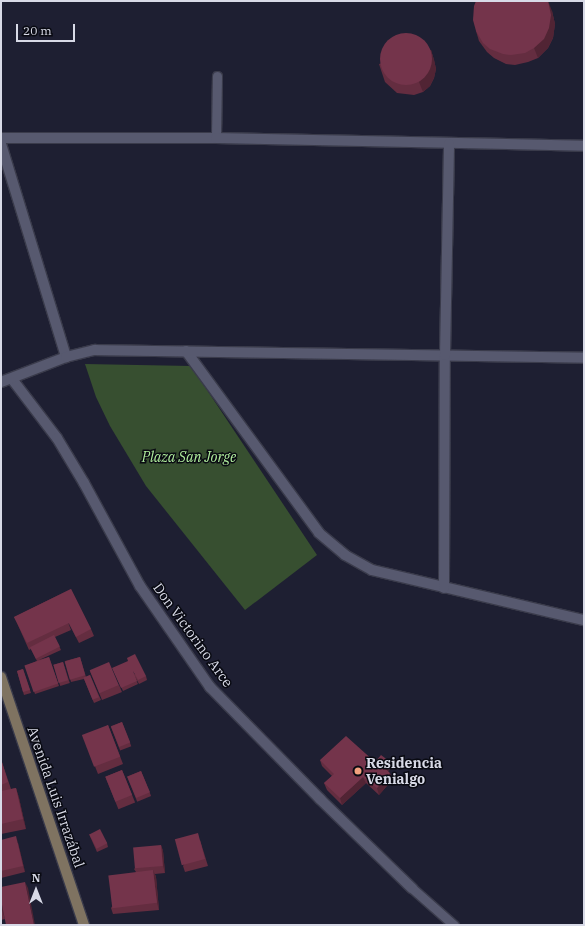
<!DOCTYPE html>
<meta charset="utf-8">
<style>
body{margin:0}
#map{position:relative;width:585px;height:926px;overflow:hidden;background:#1e1f32;font-family:"IBM Plex Serif",serif}
div>[style]{position:absolute}
[style*='--x']{left:calc(var(--x)*1px);top:calc(var(--y)*1px);width:calc(var(--w)*1px);rotate:calc(var(--a)*1deg)}
.green>*{inset:0;background:#374f30}
.roads{filter:drop-shadow(1px 0 #3a3b4b) drop-shadow(-1px 0 #3a3b4b) drop-shadow(0 1px #3a3b4b) drop-shadow(0 -1px #3a3b4b)}
.service>*{height:9px;margin:-4.5px;padding:0 4.5px;transform-origin:4.5px;border-radius:4.5px;background:#57596f}
.minor>*{height:10px;margin:-5px;padding:0 5px;transform-origin:5px;border-radius:5px;background:#57596f}
.secondary>*{height:10px;margin:-5px;padding:0 5px;transform-origin:5px;border-radius:5px;background:#7f7361}
.wall>*{inset:0;background:#642d40;transform-origin:0 0}
.shaded-wall>*{inset:0;background:#512434}
.building>*{inset:0;background:#74344b;transform-origin:0 0}
.round{border-radius:50%}
.dots>*{width:11px;height:11px;translate:-50% -50%;box-sizing:border-box;border:2px solid #090a12;border-radius:50%}
span{translate:-50% -50%;white-space:nowrap;text-align:center;line-height:1.15;-webkit-text-stroke:3px #090a12;paint-order:stroke}
.park-label{font-size:14px;color:#b0ee9d;font-style:italic}
.street-label{font-size:14px;color:#d8dae7}
.poi-label{font-size:14px;color:#d8dae7;font-weight:700}
.left{translate:0 -50%;text-align:left}
.frame{position:absolute;inset:0;border:2px solid #d8dae7;pointer-events:none}
.north{position:absolute;left:16px;top:870px;width:40px;height:40px;-webkit-text-stroke:3px #090a12;paint-order:stroke;rotate:0deg;font-size:11px;font-weight:700;line-height:16px;text-align:center;color:#d8dae7}
.north::after{content:'';display:block;margin:auto;width:14px;height:18px;background:#d8dae7;clip-path:polygon(50% 0,100% 100%,50% 72%,0 100%)}
.scale{position:absolute;left:16px;top:24px;width:59px;height:18px;box-sizing:border-box;border:2px solid #d8dae7;border-top:0;padding-left:5px;font-size:12px;line-height:14px;white-space:nowrap;color:#d8dae7;-webkit-text-stroke:3px #090a12;paint-order:stroke}
</style>
<div id="map">
<div class="green">
<div style="clip-path:polygon(85px 364px,191px 366px,317px 555px,245px 610px,146px 486px,110px 426px,96px 397px)"></div>
</div>
<div class="roads">
<div class="service">
<div style="--x:216;--y:138;--w:62;--a:-89.1"></div>
<div style="--x:412;--y:888;--w:56;--a:41.4"></div>
</div>
<div class="minor">
<div style="--x:1;--y:138;--w:215;--a:0"></div>
<div style="--x:216;--y:138;--w:368;--a:1.2"></div>
<div style="--x:1;--y:144;--w:223;--a:73"></div>
<div style="--x:186;--y:351;--w:225;--a:53.8"></div>
<div style="--x:319;--y:533;--w:34;--a:40"></div>
<div style="--x:345;--y:555;--w:31;--a:29"></div>
<div style="--x:372;--y:570;--w:218;--a:13.3"></div>
<div style="--x:12;--y:379;--w:74;--a:52.7"></div>
<div style="--x:57;--y:438;--w:52;--a:59"></div>
<div style="--x:84;--y:483;--w:117;--a:61.5"></div>
<div style="--x:140;--y:586;--w:123;--a:55.3"></div>
<div style="--x:210;--y:687;--w:157;--a:45.5"></div>
<div style="--x:320;--y:799;--w:128;--a:44.1"></div>
<div style="--x:1;--y:382;--w:70;--a:-21"></div>
<div style="--x:66;--y:357;--w:30;--a:-14"></div>
<div style="--x:95;--y:350;--w:489;--a:0.9"></div>
<div style="--x:444;--y:588;--w:233;--a:-89.8"></div>
<div style="--x:445;--y:355;--w:211;--a:-88.9"></div>
</div>
<div class="secondary">
<div style="--x:1;--y:677;--w:262;--a:71.5"></div>
</div>
</div>
<div class="wall">
<div style="clip-path:polygon(552px 11px,555px 24px,553px 38px,548px 48px,538px 58px,528px 62px,515px 65px,506px 64px,494px 58px,487px 52px,479px 41px,476px 31px)"></div>
<div style="clip-path:polygon(431px 50px,434px 60px,436px 69px,434px 78px,430px 86px,423px 92px,414px 95px,397px 93px,385px 82px,379px 64px)"></div>
<div style="clip-path:polygon(71px 589px,91px 629px,94px 636px,79px 643px,68px 622px,71px 630px,55px 637px,61px 650px,39px 660px,49px 657px,59px 686px,35px 694px,25px 666px,37px 661px,31px 649px,29px 650px,17px 623px,14px 617px)"></div>
<div style="clip-path:polygon(80px 657px,86px 677px,90px 675px,101px 700px,94px 703px,84px 679px,71px 682px,65px 661px)"></div>
<div style="left:63px;top:662px;width:22px;height:10px;rotate:72deg"></div>
<div style="clip-path:polygon(23px 669px,31px 693px,24px 695px,17px 671px)"></div>
<div style="clip-path:polygon(90px 671px,119px 685px,122px 692px,102px 700px)"></div>
<div style="clip-path:polygon(114px 671px,146px 676px,147px 680px,139px 684px,134px 675px,138px 684px,123px 691px)"></div>
<div style="left:122px;top:722px;width:26px;height:12px;rotate:69deg"></div>
<div style="clip-path:polygon(108px 725px,123px 764px,98px 774px,85px 741px)"></div>
<div style="clip-path:polygon(1px 759px,11px 789px,16px 788px,19px 798px,26px 829px,1px 834px)"></div>
<div style="clip-path:polygon(320px 760px,375px 762px,389px 761px,391px 767px,388px 771px,393px 779px,379px 795px,366px 783px,342px 805px,327px 790px,324px 783px,332px 776px,322px 766px)"></div>
<div style="left:122px;top:770px;width:35px;height:18px;rotate:68deg"></div>
<div style="left:141px;top:771px;width:27px;height:15px;rotate:68deg"></div>
<div style="clip-path:polygon(89px 834px,107px 843px,108px 847px,97px 852px)"></div>
<div style="clip-path:polygon(1px 840px,18px 843px,25px 872px,1px 878px)"></div>
<div style="clip-path:polygon(200px 840px,208px 866px,185px 872px,183px 866px)"></div>
<div style="clip-path:polygon(161px 845px,163px 851px,165px 873px,155px 874px,156px 877px,159px 910px,113px 914px,111px 908px,136px 872px,134px 869px)"></div>
<div style="clip-path:polygon(1px 901px,5px 919px,1px 920px)"></div>
</div>
<div class="shaded-wall">
<div style="clip-path:polygon(548px 1px,552px 11px,555px 24px,553px 38px,548px 48px,538px 58px,534px 48px)"></div>
<div style="clip-path:polygon(431px 50px,434px 60px,436px 69px,434px 78px,430px 86px,423px 92px,419px 82px)"></div>
<div style="clip-path:polygon(389px 761px,391px 767px,386px 774px,383px 767px)"></div>
<div style="clip-path:polygon(390px 773px,393px 779px,379px 795px,377px 788px)"></div>
<div style="clip-path:polygon(363px 777px,366px 783px,342px 805px,340px 798px)"></div>
<div style="clip-path:polygon(16px 788px,19px 798px,26px 829px,23px 819px)"></div>
<div style="clip-path:polygon(16px 836px,18px 843px,25px 872px,23px 866px)"></div>
<div style="clip-path:polygon(161px 845px,163px 851px,165px 873px,163px 866px)"></div>
<div style="clip-path:polygon(153px 870px,156px 877px,159px 910px,157px 903px)"></div>
<div style="clip-path:polygon(25px 882px,28px 888px,35px 925px,34px 925px)"></div>
<div style="clip-path:polygon(1px 901px,5px 919px,1px 907px)"></div>
</div>
<div class="building">
<div style="clip-path:polygon(476px 1px,548px 1px,551px 15px,549px 28px,544px 39px,534px 48px,525px 53px,511px 55px,503px 54px,490px 49px,483px 43px,476px 31px,473px 20px,474px 6px)"></div>
<div class="round" style="left:380px;top:33px;width:52px;height:52px"></div>
<div style="clip-path:polygon(71px 589px,91px 629px,76px 637px,65px 615px,69px 623px,27px 643px,14px 617px)"></div>
<div style="left:54px;top:635px;width:13px;height:27px;rotate:63deg"></div>
<div style="clip-path:polygon(135px 654px,146px 676px,138px 680px,133px 671px,137px 681px,121px 688px,112px 668px,128px 661px,127px 658px)"></div>
<div style="left:49px;top:657px;width:28px;height:26px;rotate:71deg"></div>
<div style="left:80px;top:657px;width:19px;height:16px;rotate:74deg"></div>
<div style="left:63px;top:662px;width:19px;height:10px;rotate:74deg"></div>
<div style="left:109px;top:662px;width:25px;height:21px;rotate:67deg"></div>
<div style="clip-path:polygon(23px 669px,30px 690px,23px 692px,17px 671px)"></div>
<div style="left:90px;top:675px;width:24px;height:7px;rotate:68deg"></div>
<div style="left:122px;top:722px;width:22px;height:12px;rotate:68deg"></div>
<div style="left:108px;top:725px;width:34px;height:28px;rotate:69deg"></div>
<div style="clip-path:polygon(346px 736px,375px 762px,381px 755px,389px 761px,383px 767px,390px 773px,377px 788px,363px 777px,340px 798px,324px 783px,334px 774px,320px 760px)"></div>
<div style="clip-path:polygon(1px 759px,8px 782px,1px 785px)"></div>
<div style="left:122px;top:770px;width:27px;height:18px;rotate:68deg"></div>
<div style="left:141px;top:771px;width:23px;height:15px;rotate:67deg"></div>
<div style="clip-path:polygon(16px 788px,23px 819px,1px 824px,1px 791px)"></div>
<div style="left:100px;top:829px;width:16px;height:12px;rotate:63deg"></div>
<div style="left:198px;top:833px;width:27px;height:24px;rotate:75deg"></div>
<div style="clip-path:polygon(16px 836px,23px 866px,1px 871px,1px 840px)"></div>
<div style="left:161px;top:845px;width:21px;height:28px;rotate:85deg"></div>
<div style="left:153px;top:870px;width:33px;height:45px;rotate:83deg"></div>
<div style="clip-path:polygon(25px 882px,34px 925px,6px 925px,1px 900px,1px 887px)"></div>
</div>
<div class="dots">
<div style="left:358px;top:771px;background:#f2a17e"></div>
</div>
<div class="park-label">
<span style="left:189px;top:457px">Plaza San Jorge</span>
</div>
<div class="street-label">
<span style="left:193px;top:635px;rotate:54deg">Don Victorino Arce</span>
<span style="left:56px;top:797px;rotate:71deg">Avenida Luis Irrazábal</span>
</div>
<div class="poi-label">
<span class="left" style="left:366px;top:771px">Residencia<br>Venialgo</span>
</div>
<div class="frame"></div>
<div class="north">N</div>
<div class="scale">20 m</div>
</div>
